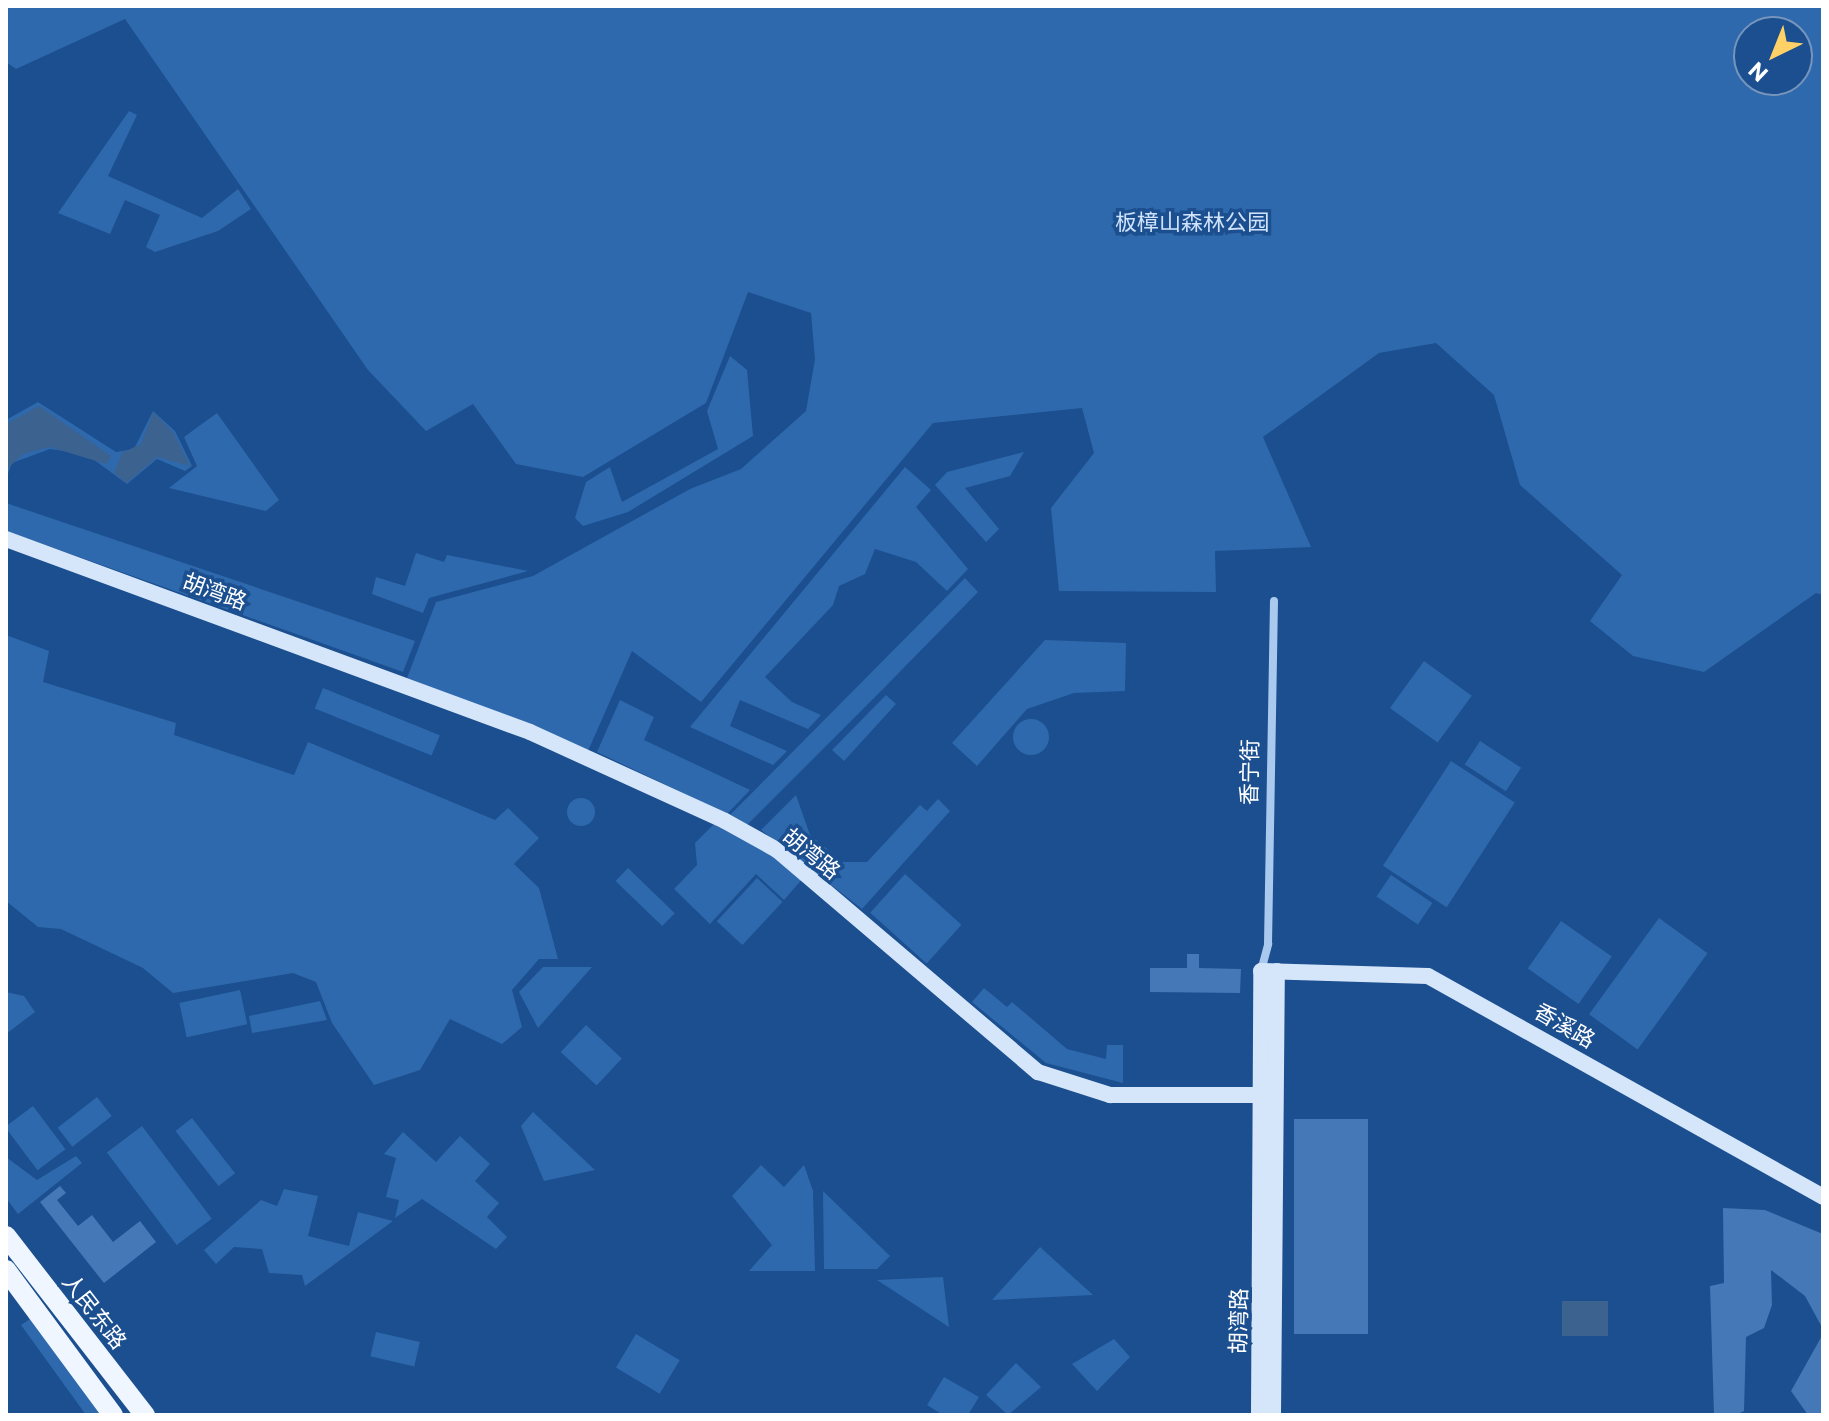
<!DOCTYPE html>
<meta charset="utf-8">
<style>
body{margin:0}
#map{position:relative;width:1829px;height:1421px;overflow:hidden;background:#1b4f8f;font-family:Commissioner,"Noto Sans SC",sans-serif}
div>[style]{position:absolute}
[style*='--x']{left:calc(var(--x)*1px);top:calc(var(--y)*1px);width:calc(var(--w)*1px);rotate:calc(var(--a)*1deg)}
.green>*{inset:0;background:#2e69ad;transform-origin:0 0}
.round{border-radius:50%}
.water>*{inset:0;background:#3c6290;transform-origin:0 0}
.building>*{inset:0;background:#4478b7;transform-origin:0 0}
.street>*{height:8px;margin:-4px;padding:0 4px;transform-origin:4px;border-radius:4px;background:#a9c9ee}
.secondary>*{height:16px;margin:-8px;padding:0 8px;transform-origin:8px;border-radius:8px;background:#d6e6fa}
.primary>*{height:20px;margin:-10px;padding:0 10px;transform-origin:10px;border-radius:10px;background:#f0f6ff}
span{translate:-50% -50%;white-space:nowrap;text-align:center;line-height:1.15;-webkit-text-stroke:7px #1b4f8f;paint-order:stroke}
.park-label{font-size:22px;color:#cfe3fa}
.street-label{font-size:22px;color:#fff}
.frame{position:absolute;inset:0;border:8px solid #fff;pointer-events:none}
.north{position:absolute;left:1733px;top:16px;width:80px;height:80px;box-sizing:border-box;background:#1b4f8f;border:2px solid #7695bc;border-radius:50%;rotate:223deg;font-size:22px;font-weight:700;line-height:32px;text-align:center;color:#fff}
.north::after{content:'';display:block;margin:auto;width:28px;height:36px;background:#ffd166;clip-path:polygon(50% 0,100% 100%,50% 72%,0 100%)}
</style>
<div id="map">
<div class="green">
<div style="clip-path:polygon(evenodd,6px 6px,1823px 6px,1823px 595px,1816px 593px,1704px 672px,1633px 656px,1590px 621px,1622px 575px,1520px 485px,1494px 395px,1436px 343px,1379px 353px,1263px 437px,1311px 547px,1215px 551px,1216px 592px,1059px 591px,1051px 508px,1094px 453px,1082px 408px,933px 423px,701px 702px,632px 651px,588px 751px,407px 678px,436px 602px,533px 576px,690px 489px,741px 469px,806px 411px,815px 359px,811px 313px,748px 292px,706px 403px,583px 477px,516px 464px,473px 404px,426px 431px,368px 370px,125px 19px,16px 69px,6px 62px,6px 6px,1749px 32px,1797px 32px,1797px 80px,1749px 80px,1749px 32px)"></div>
<div style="clip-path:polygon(129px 111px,137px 115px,108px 176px,202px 218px,238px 189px,251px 209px,218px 231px,155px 252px,146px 247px,160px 215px,125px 200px,110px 234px,58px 213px)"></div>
<div style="clip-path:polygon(730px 356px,747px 370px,753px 436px,628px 512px,583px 526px,575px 518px,586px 482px,610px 467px,622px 502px,718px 449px,707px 411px)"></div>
<div style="clip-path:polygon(38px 402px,116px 452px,134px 449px,153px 411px,175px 431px,192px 466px,185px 471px,157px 459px,127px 484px,86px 454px,50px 449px,12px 463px,6px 479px,6px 420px)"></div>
<div style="clip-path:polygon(217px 413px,279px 500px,266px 511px,169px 488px,197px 466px,184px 437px)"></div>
<div style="clip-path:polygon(1024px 452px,1010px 476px,965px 488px,999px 529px,986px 542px,935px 485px,947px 472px)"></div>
<div style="clip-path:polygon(905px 467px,931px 490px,916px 507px,968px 569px,947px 591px,916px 562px,875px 549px,865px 574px,839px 586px,833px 605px,765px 677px,792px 702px,821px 715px,808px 729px,740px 700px,730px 726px,787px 751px,773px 765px,690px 727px)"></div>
<div style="clip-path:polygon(6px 503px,415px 641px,403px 672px,6px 531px)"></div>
<div style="clip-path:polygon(416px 553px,444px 562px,447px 555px,528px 571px,429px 598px,423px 613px,372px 594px,376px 577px,405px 586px)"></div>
<div style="clip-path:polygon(965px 578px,978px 592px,883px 689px,745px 827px,727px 818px)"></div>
<div style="clip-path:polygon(6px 635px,49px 651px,43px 682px,176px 723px,174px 735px,294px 775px,308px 742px,495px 820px,508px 808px,539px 838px,514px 864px,539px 888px,558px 959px,539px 959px,512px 990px,522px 1027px,502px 1044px,450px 1019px,420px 1070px,374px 1085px,332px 1023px,316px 982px,293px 973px,173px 993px,143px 968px,61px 929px,38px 927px,6px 901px)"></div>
<div style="clip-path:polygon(1045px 640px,1126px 643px,1125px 691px,1074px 693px,1027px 709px,977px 766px,952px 743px)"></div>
<div style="left:1424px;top:661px;width:59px;height:58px;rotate:36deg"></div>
<div style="left:323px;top:688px;width:126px;height:22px;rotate:22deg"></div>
<div style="clip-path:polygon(886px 695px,896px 704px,844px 761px,832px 750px)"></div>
<div style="clip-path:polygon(620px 700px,654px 717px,644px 740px,750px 790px,727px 814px,597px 752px)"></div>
<div class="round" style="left:1013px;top:719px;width:36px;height:36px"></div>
<div style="left:1480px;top:741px;width:49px;height:28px;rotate:33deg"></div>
<div style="left:1451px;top:761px;width:76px;height:125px;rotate:33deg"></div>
<div style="clip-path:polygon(796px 795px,810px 835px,843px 862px,867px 862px,920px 805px,927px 811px,938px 799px,950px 811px,862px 909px,761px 830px)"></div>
<div class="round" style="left:567px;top:798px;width:28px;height:28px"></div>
<div style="clip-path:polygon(718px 820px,804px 877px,784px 900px,756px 874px,710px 924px,674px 889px,697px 865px,695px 843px)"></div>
<div style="left:628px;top:868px;width:65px;height:18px;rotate:44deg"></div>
<div style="left:905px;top:874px;width:76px;height:52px;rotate:42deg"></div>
<div style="left:1391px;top:875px;width:50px;height:26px;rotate:34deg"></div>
<div style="left:757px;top:878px;width:35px;height:59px;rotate:43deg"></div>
<div style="left:1659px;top:918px;width:60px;height:119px;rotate:36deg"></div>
<div style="left:1561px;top:921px;width:62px;height:58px;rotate:35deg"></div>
<div style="clip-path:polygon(543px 967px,592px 967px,538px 1028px,519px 992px)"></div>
<div style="clip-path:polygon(984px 988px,1007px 1007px,1012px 1002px,1067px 1049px,1106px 1059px,1107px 1045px,1123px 1045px,1123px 1083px,1046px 1063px,972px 1002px)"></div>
<div style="left:240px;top:990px;width:35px;height:62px;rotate:78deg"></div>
<div style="clip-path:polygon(6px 992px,24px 996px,35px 1012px,6px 1034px)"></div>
<div style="clip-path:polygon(320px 1001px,327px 1020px,252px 1033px,249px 1016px)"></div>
<div style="left:586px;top:1025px;width:49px;height:37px;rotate:43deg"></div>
<div style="left:97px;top:1097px;width:24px;height:50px;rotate:52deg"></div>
<div style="left:33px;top:1106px;width:54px;height:35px;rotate:53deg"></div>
<div style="clip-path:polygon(533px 1112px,595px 1170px,544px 1181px,521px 1126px)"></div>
<div style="left:192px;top:1118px;width:70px;height:21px;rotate:52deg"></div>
<div style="left:142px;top:1126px;width:116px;height:44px;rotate:53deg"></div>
<div style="clip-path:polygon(403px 1132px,436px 1162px,460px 1136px,490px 1164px,475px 1181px,499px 1203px,487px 1217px,507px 1237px,496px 1249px,422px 1199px,395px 1218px,399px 1200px,386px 1197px,396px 1158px,384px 1154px)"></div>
<div style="clip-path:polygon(76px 1156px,82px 1163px,18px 1214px,6px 1198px,6px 1157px,37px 1180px)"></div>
<div style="clip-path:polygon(761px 1165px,784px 1187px,804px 1165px,813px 1191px,815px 1271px,749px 1271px,772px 1245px,732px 1196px)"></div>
<div style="clip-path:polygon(284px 1189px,318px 1196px,308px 1236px,349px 1246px,358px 1212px,393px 1221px,305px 1286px,302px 1275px,269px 1273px,262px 1249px,234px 1247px,216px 1264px,204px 1250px,261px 1200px,277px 1206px)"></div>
<div style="clip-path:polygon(823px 1191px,890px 1256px,877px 1269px,824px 1269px)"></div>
<div style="clip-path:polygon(1040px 1247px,1093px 1295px,992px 1300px)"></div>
<div style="clip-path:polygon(943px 1277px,949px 1327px,877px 1280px)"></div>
<div style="clip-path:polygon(36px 1315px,109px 1415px,86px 1415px,21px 1325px)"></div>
<div style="left:376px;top:1332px;width:45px;height:25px;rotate:13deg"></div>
<div style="left:636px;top:1334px;width:51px;height:39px;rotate:31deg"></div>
<div style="clip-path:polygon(1114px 1339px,1130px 1357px,1097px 1391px,1072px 1364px)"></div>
<div style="clip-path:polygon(1016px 1363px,1041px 1387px,1008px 1415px,986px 1395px)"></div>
<div style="clip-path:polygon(944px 1377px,979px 1397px,968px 1415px,943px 1415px,927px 1405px)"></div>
</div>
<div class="water">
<div style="clip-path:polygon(39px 406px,111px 456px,106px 464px,50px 447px,23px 454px,6px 470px,6px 424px)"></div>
<div style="clip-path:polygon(153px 412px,173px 432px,190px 466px,157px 457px,127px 483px,114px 473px,122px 453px,141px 444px)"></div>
<div style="left:1562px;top:1301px;width:46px;height:35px"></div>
</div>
<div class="building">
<div style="clip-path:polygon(1187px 954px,1199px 954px,1199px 968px,1241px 969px,1240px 993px,1150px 992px,1150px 968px,1187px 968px)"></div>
<div style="left:1294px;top:1119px;width:74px;height:215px"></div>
<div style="clip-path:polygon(60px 1186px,66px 1193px,57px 1200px,78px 1226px,92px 1215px,113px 1242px,140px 1221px,156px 1242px,104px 1283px,40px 1202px)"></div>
<div style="clip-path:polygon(1723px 1208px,1765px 1210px,1823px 1234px,1823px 1329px,1805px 1296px,1771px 1270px,1772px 1305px,1764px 1328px,1746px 1337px,1744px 1411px,1736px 1415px,1714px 1415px,1710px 1286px,1724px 1283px)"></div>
<div style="clip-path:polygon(1823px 1334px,1823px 1415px,1808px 1415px,1791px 1391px)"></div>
</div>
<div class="street">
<div style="--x:1261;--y:971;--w:28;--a:-75"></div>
<div style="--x:1268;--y:944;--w:343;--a:-89"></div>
</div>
<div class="secondary">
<div style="--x:6;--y:539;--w:558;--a:20.22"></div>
<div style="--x:530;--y:732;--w:214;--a:24.5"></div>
<div style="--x:725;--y:821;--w:60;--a:29.1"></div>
<div style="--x:777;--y:850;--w:343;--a:40.4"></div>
<div style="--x:1038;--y:1072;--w:76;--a:17.7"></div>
<div style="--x:1110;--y:1095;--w:165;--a:0"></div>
<div style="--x:1259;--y:1415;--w:444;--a:-89.7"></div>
<div style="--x:1261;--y:971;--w:167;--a:1.7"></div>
<div style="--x:1428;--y:976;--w:453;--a:29.2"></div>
<div style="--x:1273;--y:1415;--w:444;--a:-89.5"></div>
</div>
<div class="primary">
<div style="--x:6;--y:1236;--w:227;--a:52.2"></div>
<div style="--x:6;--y:1270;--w:180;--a:53.6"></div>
</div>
<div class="park-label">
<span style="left:1192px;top:222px">板樟山森林公园</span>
</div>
<div class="street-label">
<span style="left:215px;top:591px;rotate:20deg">胡湾路</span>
<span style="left:1249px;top:772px;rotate:-89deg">香宁街</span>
<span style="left:812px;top:853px;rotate:39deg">胡湾路</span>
<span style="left:1565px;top:1025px;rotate:30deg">香溪路</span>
<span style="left:95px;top:1311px;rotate:52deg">人民东路</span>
<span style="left:1238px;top:1321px;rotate:-89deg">胡湾路</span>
</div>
<div class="frame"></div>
<div class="north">N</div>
</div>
